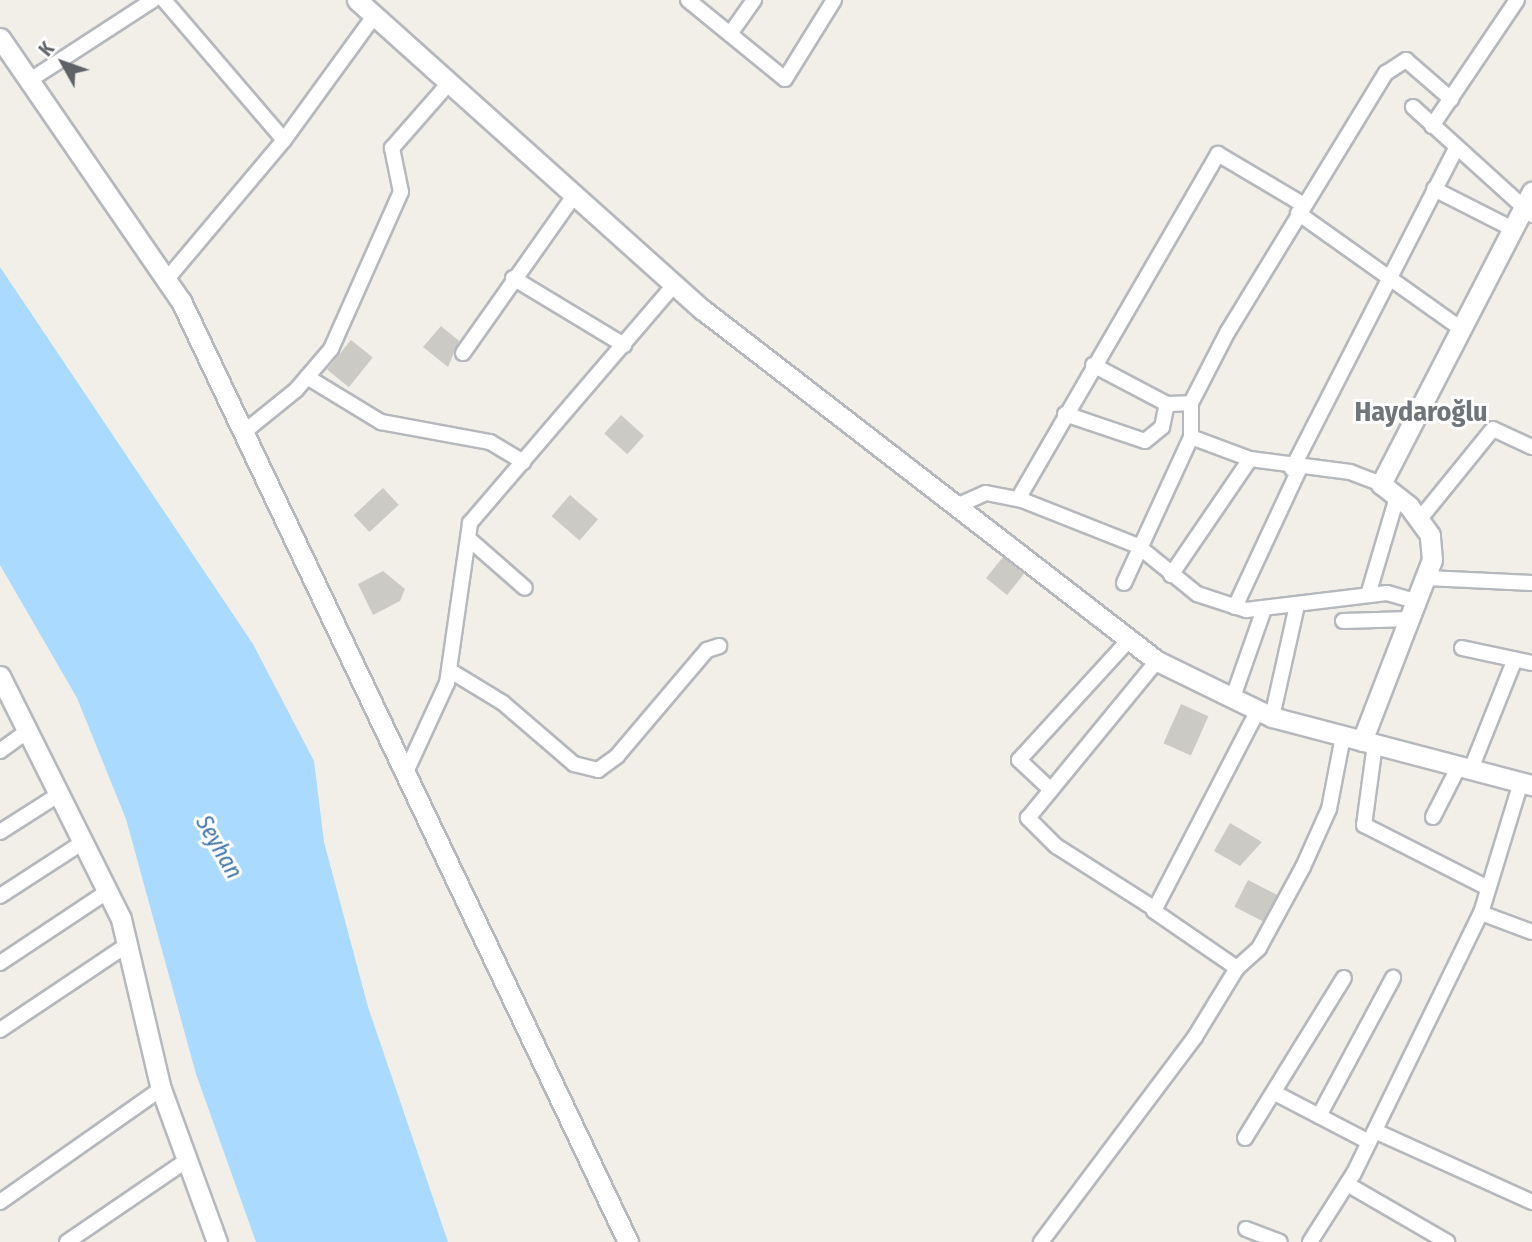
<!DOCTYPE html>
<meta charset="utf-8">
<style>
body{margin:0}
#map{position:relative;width:1532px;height:1242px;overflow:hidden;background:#f1efe8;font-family:"Fira Sans Condensed",sans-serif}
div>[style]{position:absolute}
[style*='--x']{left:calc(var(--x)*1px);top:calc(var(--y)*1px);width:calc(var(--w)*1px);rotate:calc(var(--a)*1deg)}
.water>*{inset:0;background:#aadaff}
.building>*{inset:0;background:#cccac5;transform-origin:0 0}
.roads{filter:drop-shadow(2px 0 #b5b8bc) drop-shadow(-2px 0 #b5b8bc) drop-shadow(0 2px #b5b8bc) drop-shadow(0 -2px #b5b8bc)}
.street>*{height:14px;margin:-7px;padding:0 7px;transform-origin:7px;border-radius:7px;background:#fff}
.secondary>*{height:19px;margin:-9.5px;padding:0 9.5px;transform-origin:9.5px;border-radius:9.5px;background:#fff}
span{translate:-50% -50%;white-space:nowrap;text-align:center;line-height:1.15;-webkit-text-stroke:6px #fff;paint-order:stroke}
.water-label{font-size:23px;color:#4174aa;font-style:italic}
.district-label{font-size:28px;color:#70757a;font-weight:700}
.north{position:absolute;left:28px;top:28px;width:70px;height:70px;-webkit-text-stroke:5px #fff;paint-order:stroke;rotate:310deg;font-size:19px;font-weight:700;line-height:28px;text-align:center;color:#5f6368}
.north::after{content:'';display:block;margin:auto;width:24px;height:32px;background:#5f6368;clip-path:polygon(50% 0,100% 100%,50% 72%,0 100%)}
</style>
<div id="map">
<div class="water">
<div style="clip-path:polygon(0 267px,253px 644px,314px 761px,324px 842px,368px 1007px,448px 1242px,256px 1242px,196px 1074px,126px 819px,77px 698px,0 565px)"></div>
</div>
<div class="building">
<div style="clip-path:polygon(441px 326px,459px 341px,448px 367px,423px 347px)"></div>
<div style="left:351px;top:340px;width:28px;height:38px;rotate:39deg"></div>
<div style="left:621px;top:415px;width:31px;height:25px;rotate:42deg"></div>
<div style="left:383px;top:488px;width:23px;height:40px;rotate:47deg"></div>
<div style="left:570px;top:495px;width:37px;height:28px;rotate:41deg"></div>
<div style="left:1003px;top:557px;width:27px;height:27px;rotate:39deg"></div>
<div style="clip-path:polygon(383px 571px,405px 589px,400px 601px,373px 615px,358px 584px)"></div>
<div style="left:1181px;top:704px;width:30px;height:43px;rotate:24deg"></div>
<div style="clip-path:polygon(1230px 823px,1262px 842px,1240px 866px,1214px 851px)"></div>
<div style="left:1248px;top:880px;width:33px;height:30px;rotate:27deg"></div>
</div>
<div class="roads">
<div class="street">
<div style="--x:164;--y:0;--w:184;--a:49.4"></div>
<div style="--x:688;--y:0;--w:125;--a:39.2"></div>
<div style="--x:785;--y:79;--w:93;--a:-58.2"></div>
<div style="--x:730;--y:34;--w:42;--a:-54.8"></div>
<div style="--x:30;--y:80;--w:147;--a:-33"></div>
<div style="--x:1413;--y:107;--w:161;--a:42.2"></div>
<div style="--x:1432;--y:126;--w:152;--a:-56"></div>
<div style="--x:1434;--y:189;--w:89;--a:26.9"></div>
<div style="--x:1298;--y:213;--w:200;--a:35.4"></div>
<div style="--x:513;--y:278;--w:130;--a:31.1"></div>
<div style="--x:167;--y:279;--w:182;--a:-49.9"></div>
<div style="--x:284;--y:140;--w:153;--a:-54"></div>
<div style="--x:463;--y:353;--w:194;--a:-54.8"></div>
<div style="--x:1093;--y:365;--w:84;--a:27.8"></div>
<div style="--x:1167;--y:404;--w:24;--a:-2"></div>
<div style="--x:307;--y:377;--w:87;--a:31.3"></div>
<div style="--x:381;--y:422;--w:111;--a:10.4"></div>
<div style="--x:490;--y:442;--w:39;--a:31"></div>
<div style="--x:1065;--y:414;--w:84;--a:18.6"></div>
<div style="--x:1145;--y:441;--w:22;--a:-39"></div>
<div style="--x:1162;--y:427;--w:24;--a:-78"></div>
<div style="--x:244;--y:432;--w:67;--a:-38.9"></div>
<div style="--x:296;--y:390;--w:54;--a:-49.5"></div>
<div style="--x:331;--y:349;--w:172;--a:-66"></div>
<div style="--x:401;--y:192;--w:45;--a:-101.6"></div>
<div style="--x:392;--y:148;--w:86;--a:-48.8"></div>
<div style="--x:1191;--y:437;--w:63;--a:20.4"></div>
<div style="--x:1250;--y:459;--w:101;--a:7.4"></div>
<div style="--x:1350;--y:472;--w:33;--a:21"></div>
<div style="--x:1292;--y:469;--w:360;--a:-62.9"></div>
<div style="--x:1018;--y:499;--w:399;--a:-59.9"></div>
<div style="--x:1218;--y:154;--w:100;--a:30.7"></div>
<div style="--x:961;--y:504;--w:27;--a:-24"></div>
<div style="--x:986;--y:493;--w:37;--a:11"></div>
<div style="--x:1022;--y:500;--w:125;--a:21.6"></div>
<div style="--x:1138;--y:546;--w:76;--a:39.1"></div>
<div style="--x:1197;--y:594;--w:52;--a:18.1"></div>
<div style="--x:1246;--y:610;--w:142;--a:-6.9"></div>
<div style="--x:1387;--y:593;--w:32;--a:16"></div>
<div style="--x:1419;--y:520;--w:117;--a:-50.9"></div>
<div style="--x:1493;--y:429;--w:43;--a:24.8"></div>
<div style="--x:469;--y:539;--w:74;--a:41.2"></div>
<div style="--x:1171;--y:575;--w:140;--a:-55.7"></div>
<div style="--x:1427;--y:578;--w:105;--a:2.7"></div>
<div style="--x:1124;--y:583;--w:161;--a:-65.3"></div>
<div style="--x:1191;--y:437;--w:34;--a:-90"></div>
<div style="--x:1191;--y:403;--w:79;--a:-62.8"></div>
<div style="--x:1227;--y:333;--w:305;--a:-58.6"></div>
<div style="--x:1386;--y:73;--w:24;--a:-33"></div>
<div style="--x:1406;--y:60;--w:60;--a:40.9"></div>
<div style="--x:1368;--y:595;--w:102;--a:-73.5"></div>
<div style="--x:1235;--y:607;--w:151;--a:-65"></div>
<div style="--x:1343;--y:621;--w:68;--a:-1.7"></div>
<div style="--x:1462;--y:648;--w:72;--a:12.1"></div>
<div style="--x:449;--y:670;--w:63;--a:31.4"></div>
<div style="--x:503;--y:703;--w:94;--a:40.7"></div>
<div style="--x:574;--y:764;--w:25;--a:14"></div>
<div style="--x:598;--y:770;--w:24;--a:-36"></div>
<div style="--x:617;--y:756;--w:139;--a:-49.7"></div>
<div style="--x:707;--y:650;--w:13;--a:-18"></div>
<div style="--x:1232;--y:700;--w:93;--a:-70.6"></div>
<div style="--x:1257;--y:712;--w:224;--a:117.4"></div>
<div style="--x:1154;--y:911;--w:101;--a:34.5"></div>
<div style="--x:1237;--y:968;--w:30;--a:-42"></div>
<div style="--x:1259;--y:948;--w:92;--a:-61.5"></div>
<div style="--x:1303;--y:867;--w:64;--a:-65.9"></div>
<div style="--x:1329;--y:809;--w:74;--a:-79.1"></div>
<div style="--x:1272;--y:717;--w:115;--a:-77.4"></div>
<div style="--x:1375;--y:744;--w:82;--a:97.7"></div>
<div style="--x:1364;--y:825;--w:139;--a:26.9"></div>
<div style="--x:0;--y:751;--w:34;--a:-36"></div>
<div style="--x:1471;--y:769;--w:118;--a:-68.2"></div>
<div style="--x:406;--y:772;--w:98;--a:-65.3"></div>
<div style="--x:447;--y:683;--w:162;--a:-81.8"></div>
<div style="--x:470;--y:523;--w:315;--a:-49.4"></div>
<div style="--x:1051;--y:790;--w:44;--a:-136.8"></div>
<div style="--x:1019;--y:760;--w:161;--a:-47.5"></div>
<div style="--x:1433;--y:817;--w:57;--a:-63"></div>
<div style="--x:0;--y:832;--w:69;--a:-32.5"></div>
<div style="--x:0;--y:896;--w:99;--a:-33"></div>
<div style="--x:1155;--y:909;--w:117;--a:-147.5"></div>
<div style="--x:1056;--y:846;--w:40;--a:-135"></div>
<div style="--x:1028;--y:818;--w:203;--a:-50.6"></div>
<div style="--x:1481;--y:913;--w:54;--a:20.4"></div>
<div style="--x:0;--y:963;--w:128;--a:-33.6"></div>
<div style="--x:0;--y:1030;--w:153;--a:-33.8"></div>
<div style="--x:1275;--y:1093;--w:106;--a:27.5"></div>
<div style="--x:1319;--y:1116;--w:157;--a:-61.8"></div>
<div style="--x:1375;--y:1131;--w:172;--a:24.3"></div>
<div style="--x:1245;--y:1138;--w:188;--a:-58.3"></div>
<div style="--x:1347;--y:1184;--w:116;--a:30.1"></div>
<div style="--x:0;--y:1202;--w:197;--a:-35.1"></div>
<div style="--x:1246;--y:1229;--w:36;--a:21"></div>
<div style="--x:67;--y:1242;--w:145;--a:-34.3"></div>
<div style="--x:1041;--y:1242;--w:256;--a:-53.1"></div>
<div style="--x:1195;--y:1037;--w:81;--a:-58.7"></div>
<div style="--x:1310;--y:1242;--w:82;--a:-57.5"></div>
<div style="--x:1354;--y:1173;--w:289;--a:-64"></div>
<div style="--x:1481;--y:913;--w:137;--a:-73"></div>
</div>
<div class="secondary">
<div style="--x:357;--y:0;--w:465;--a:41.9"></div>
<div style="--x:703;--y:310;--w:574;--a:37.71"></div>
<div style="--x:1157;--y:661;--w:128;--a:26"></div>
<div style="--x:1272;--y:717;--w:269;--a:14.7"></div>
<div style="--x:0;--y:38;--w:319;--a:55.5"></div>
<div style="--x:181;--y:301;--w:1042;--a:64.59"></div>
<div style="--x:0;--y:676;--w:271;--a:63.5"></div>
<div style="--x:121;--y:919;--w:175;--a:76.8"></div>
<div style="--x:161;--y:1089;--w:163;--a:69.9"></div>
<div style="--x:1362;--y:741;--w:194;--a:-68.9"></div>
<div style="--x:1432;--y:560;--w:25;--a:-95"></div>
<div style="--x:1430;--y:535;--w:36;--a:-126"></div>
<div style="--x:1409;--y:506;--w:36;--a:-142"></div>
<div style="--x:1381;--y:484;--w:329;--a:-62.7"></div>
</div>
</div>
<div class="water-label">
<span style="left:219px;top:847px;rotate:60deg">Seyhan</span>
</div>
<div class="district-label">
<span style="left:1421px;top:412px">Haydaroğlu</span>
</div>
<div class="north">K</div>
</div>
